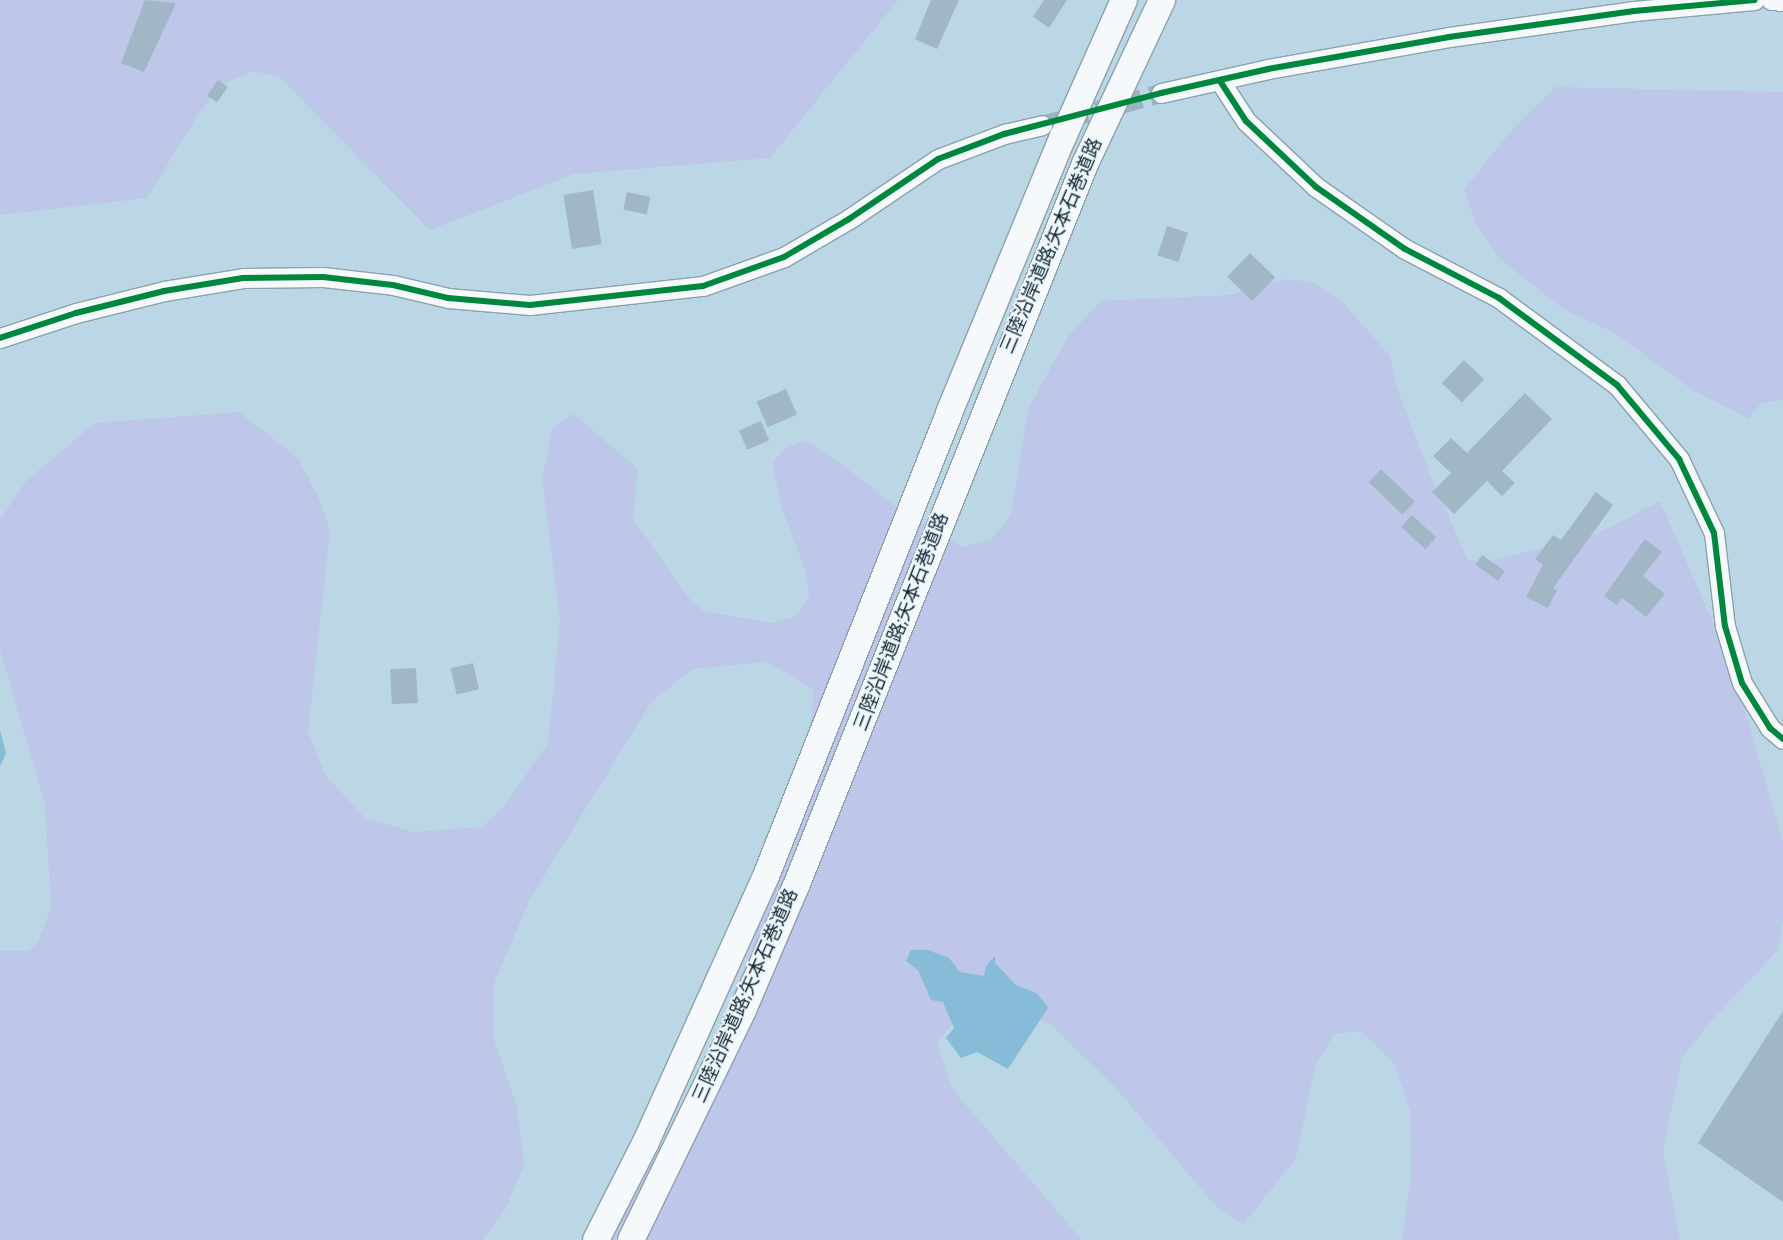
<!DOCTYPE html>
<meta charset="utf-8">
<style>
body{margin:0}
#map{position:relative;width:1783px;height:1240px;overflow:hidden;background:#bbd7e6;font-family:"Sofia Sans Condensed","Noto Sans JP",sans-serif}
div>[style]{position:absolute}
[style*='--x']{left:calc(var(--x)*1px);top:calc(var(--y)*1px);width:calc(var(--w)*1px);rotate:calc(var(--a)*1deg)}
.green>*{inset:0;background:#bec6ea}
.water>*{inset:0;background:#86bcd8}
.building>*{inset:0;background:#a2b7c6;transform-origin:0 0}
.minor-tunnel>*{height:19px;margin-top:-9.5px;transform-origin:0;background:repeating-linear-gradient(90deg,#99b4c2 0 19px,transparent 0 28px)}
.roads{filter:drop-shadow(1px 0 #8ba1ac) drop-shadow(-1px 0 #8ba1ac) drop-shadow(0 1px #8ba1ac) drop-shadow(0 -1px #8ba1ac)}
.minor>*{height:19px;margin:-9.5px;padding:0 9.5px;transform-origin:9.5px;border-radius:9.5px;background:#f5f9fb}
.highway>*{height:26px;margin:-13px;padding:0 13px;transform-origin:13px;border-radius:13px;background:#f5f9fb}
.cycleway>*{height:6px;margin:-3px;padding:0 3px;transform-origin:3px;border-radius:3px;background:#00873e}
span{translate:-50% -50%;white-space:nowrap;text-align:center;line-height:1.15;-webkit-text-stroke:4px #ecf6fc;paint-order:stroke}
.street-label{font-size:19px;color:#132832}
</style>
<div id="map">
<div class="green">
<div style="clip-path:polygon(0 0,898px 0,770px 158px,574px 174px,430px 230px,278px 76px,252px 71px,220px 86px,199px 113px,147px 198px,0 215px)"></div>
<div style="clip-path:polygon(1555px 87px,1783px 92px,1783px 400px,1761px 403px,1749px 419px,1694px 391px,1613px 332px,1565px 310px,1501px 260px,1477px 226px,1464px 190px,1514px 127px)"></div>
<div style="clip-path:polygon(1284px 279px,1311px 282px,1340px 299px,1390px 356px,1396px 385px,1431px 477px,1468px 560px,1490px 561px,1597px 534px,1660px 501px,1732px 666px,1783px 842px,1783px 920px,1778px 950px,1711px 1021px,1682px 1058px,1663px 1150px,1680px 1240px,1402px 1240px,1411px 1177px,1410px 1111px,1394px 1063px,1360px 1031px,1334px 1034px,1315px 1066px,1296px 1158px,1244px 1224px,1219px 1210px,1115px 1087px,1051px 1025px,1016px 1009px,955px 1020px,937px 1042px,953px 1090px,1082px 1240px,607px 1240px,687px 1101px,744px 968px,803px 801px,814px 690px,768px 662px,693px 669px,652px 701px,531px 897px,493px 986px,494px 1040px,517px 1107px,524px 1166px,505px 1210px,482px 1240px,0 1240px,0 951px,29px 951px,38px 941px,51px 909px,45px 804px,0 650px,0 520px,26px 481px,95px 423px,239px 412px,298px 458px,319px 499px,330px 530px,308px 732px,326px 776px,365px 818px,413px 832px,482px 827px,503px 808px,548px 743px,560px 622px,542px 478px,553px 427px,574px 414px,638px 469px,633px 519px,692px 602px,704px 611px,772px 623px,794px 617px,809px 598px,806px 572px,781px 506px,773px 463px,784px 449px,803px 440px,831px 456px,894px 505px,962px 547px,991px 540px,1011px 514px,1028px 409px,1069px 335px,1101px 301px,1230px 295px)"></div>
</div>
<div class="water">
<div style="clip-path:polygon(0 730px,6px 753px,0 766px)"></div>
<div style="clip-path:polygon(911px 950px,928px 950px,949px 958px,960px 972px,984px 976px,986px 966px,995px 956px,995px 963px,1016px 985px,1036px 993px,1045px 1003px,1048px 1008px,1008px 1069px,977px 1052px,961px 1058px,946px 1038px,954px 1028px,943px 1002px,931px 1000px,918px 970px,906px 961px)"></div>
</div>
<div class="building">
<div style="clip-path:polygon(145px 0,176px 3px,144px 72px,121px 63px)"></div>
<div style="clip-path:polygon(931px 0,959px 0,937px 49px,915px 39px)"></div>
<div style="clip-path:polygon(1044px 0,1067px 0,1049px 28px,1033px 17px)"></div>
<div style="left:218px;top:80px;width:12px;height:19px;rotate:35deg"></div>
<div style="left:593px;top:190px;width:55px;height:30px;rotate:81deg"></div>
<div style="left:627px;top:192px;width:24px;height:18px;rotate:12deg"></div>
<div style="left:1167px;top:226px;width:22px;height:31px;rotate:18deg"></div>
<div style="left:1250px;top:253px;width:35px;height:33px;rotate:44deg"></div>
<div style="left:1464px;top:360px;width:28px;height:32px;rotate:44deg"></div>
<div style="left:786px;top:389px;width:28px;height:32px;rotate:67deg"></div>
<div style="clip-path:polygon(1525px 393px,1552px 419px,1502px 471px,1515px 483px,1502px 496px,1487px 481px,1454px 514px,1432px 492px,1451px 473px,1433px 456px,1451px 438px,1467px 453px)"></div>
<div style="left:761px;top:421px;width:21px;height:24px;rotate:67deg"></div>
<div style="left:1381px;top:469px;width:47px;height:18px;rotate:44deg"></div>
<div style="clip-path:polygon(1596px 492px,1613px 505px,1553px 588px,1557px 590px,1548px 608px,1526px 597px,1543px 565px,1535px 559px,1553px 535px,1561px 540px)"></div>
<div style="left:1412px;top:515px;width:33px;height:16px;rotate:43deg"></div>
<div style="clip-path:polygon(1645px 539px,1662px 552px,1643px 576px,1665px 594px,1646px 617px,1622px 598px,1617px 605px,1604px 596px)"></div>
<div style="left:1482px;top:555px;width:28px;height:12px;rotate:35deg"></div>
<div style="left:473px;top:663px;width:27px;height:23px;rotate:77deg"></div>
<div style="left:416px;top:668px;width:35px;height:26px;rotate:87deg"></div>
<div style="clip-path:polygon(1783px 1011px,1783px 1202px,1698px 1143px)"></div>
</div>
<div class="minor-tunnel">
<div style="--x:1042;--y:125;--w:123;--a:-15.1"></div>
</div>
<div class="roads">
<div class="minor">
<div style="--x:1771;--y:0;--w:12;--a:5"></div>
<div style="--x:1220;--y:81;--w:48;--a:57"></div>
<div style="--x:1246;--y:121;--w:96;--a:43.3"></div>
<div style="--x:1316;--y:187;--w:108;--a:34.9"></div>
<div style="--x:1405;--y:249;--w:106;--a:27.5"></div>
<div style="--x:1499;--y:298;--w:147;--a:36.4"></div>
<div style="--x:1617;--y:385;--w:97;--a:50"></div>
<div style="--x:1679;--y:459;--w:82;--a:64.7"></div>
<div style="--x:1714;--y:533;--w:94;--a:83.3"></div>
<div style="--x:1725;--y:626;--w:59;--a:73.4"></div>
<div style="--x:1742;--y:683;--w:53;--a:58.1"></div>
<div style="--x:1770;--y:728;--w:17;--a:40"></div>
<div style="--x:1161;--y:93;--w:110;--a:-12.6"></div>
<div style="--x:1268;--y:69;--w:184;--a:-10"></div>
<div style="--x:1449;--y:37;--w:187;--a:-8"></div>
<div style="--x:1634;--y:11;--w:121;--a:-5.2"></div>
<div style="--x:0;--y:338;--w:80;--a:-18.2"></div>
<div style="--x:76;--y:313;--w:91;--a:-14"></div>
<div style="--x:164;--y:291;--w:80;--a:-9.3"></div>
<div style="--x:243;--y:278;--w:80;--a:-0.7"></div>
<div style="--x:323;--y:277;--w:70;--a:6.5"></div>
<div style="--x:393;--y:285;--w:57;--a:13.3"></div>
<div style="--x:448;--y:298;--w:82;--a:4.9"></div>
<div style="--x:530;--y:305;--w:174;--a:-6.3"></div>
<div style="--x:703;--y:286;--w:86;--a:-19.7"></div>
<div style="--x:784;--y:257;--w:75;--a:-30.3"></div>
<div style="--x:849;--y:219;--w:107;--a:-34"></div>
<div style="--x:938;--y:159;--w:71;--a:-20.7"></div>
<div style="--x:1004;--y:134;--w:39;--a:-13"></div>
</div>
<div class="highway">
<div style="--x:596;--y:1240;--w:108;--a:-63"></div>
<div style="--x:645;--y:1144;--w:294;--a:-65.7"></div>
<div style="--x:766;--y:876;--w:498;--a:-68.4"></div>
<div style="--x:949;--y:413;--w:299;--a:-67.6"></div>
<div style="--x:1063;--y:137;--w:150;--a:-66"></div>
<div style="--x:631;--y:1240;--w:256;--a:-64"></div>
<div style="--x:743;--y:1010;--w:135;--a:-66.9"></div>
<div style="--x:796;--y:886;--w:778;--a:-68.18"></div>
<div style="--x:1085;--y:164;--w:181;--a:-64.8"></div>
</div>
</div>
<div class="cycleway">
<div style="--x:1220;--y:81;--w:48;--a:57"></div>
<div style="--x:1246;--y:121;--w:96;--a:43.3"></div>
<div style="--x:1316;--y:187;--w:108;--a:34.9"></div>
<div style="--x:1405;--y:249;--w:106;--a:27.5"></div>
<div style="--x:1499;--y:298;--w:147;--a:36.4"></div>
<div style="--x:1617;--y:385;--w:97;--a:50"></div>
<div style="--x:1679;--y:459;--w:82;--a:64.7"></div>
<div style="--x:1714;--y:533;--w:94;--a:83.3"></div>
<div style="--x:1725;--y:626;--w:59;--a:73.4"></div>
<div style="--x:1742;--y:683;--w:53;--a:58.1"></div>
<div style="--x:1770;--y:728;--w:17;--a:40"></div>
<div style="--x:0;--y:338;--w:80;--a:-18.2"></div>
<div style="--x:76;--y:313;--w:91;--a:-14"></div>
<div style="--x:164;--y:291;--w:80;--a:-9.3"></div>
<div style="--x:243;--y:278;--w:80;--a:-0.7"></div>
<div style="--x:323;--y:277;--w:70;--a:6.5"></div>
<div style="--x:393;--y:285;--w:57;--a:13.3"></div>
<div style="--x:448;--y:298;--w:82;--a:4.9"></div>
<div style="--x:530;--y:305;--w:174;--a:-6.3"></div>
<div style="--x:703;--y:286;--w:86;--a:-19.7"></div>
<div style="--x:784;--y:257;--w:75;--a:-30.3"></div>
<div style="--x:849;--y:219;--w:107;--a:-34"></div>
<div style="--x:938;--y:159;--w:71;--a:-20.7"></div>
<div style="--x:1004;--y:134;--w:162;--a:-14.6"></div>
<div style="--x:1161;--y:93;--w:110;--a:-12.6"></div>
<div style="--x:1268;--y:69;--w:184;--a:-10"></div>
<div style="--x:1449;--y:37;--w:187;--a:-8"></div>
<div style="--x:1634;--y:11;--w:121;--a:-5.2"></div>
</div>
<div class="street-label">
<span style="left:1052px;top:246px;rotate:-67deg">三陸沿岸道路;矢本石巻道路</span>
<span style="left:902px;top:622px;rotate:-69deg">三陸沿岸道路;矢本石巻道路</span>
<span style="left:746px;top:996px;rotate:-66deg">三陸沿岸道路;矢本石巻道路</span>
</div>
</div>
